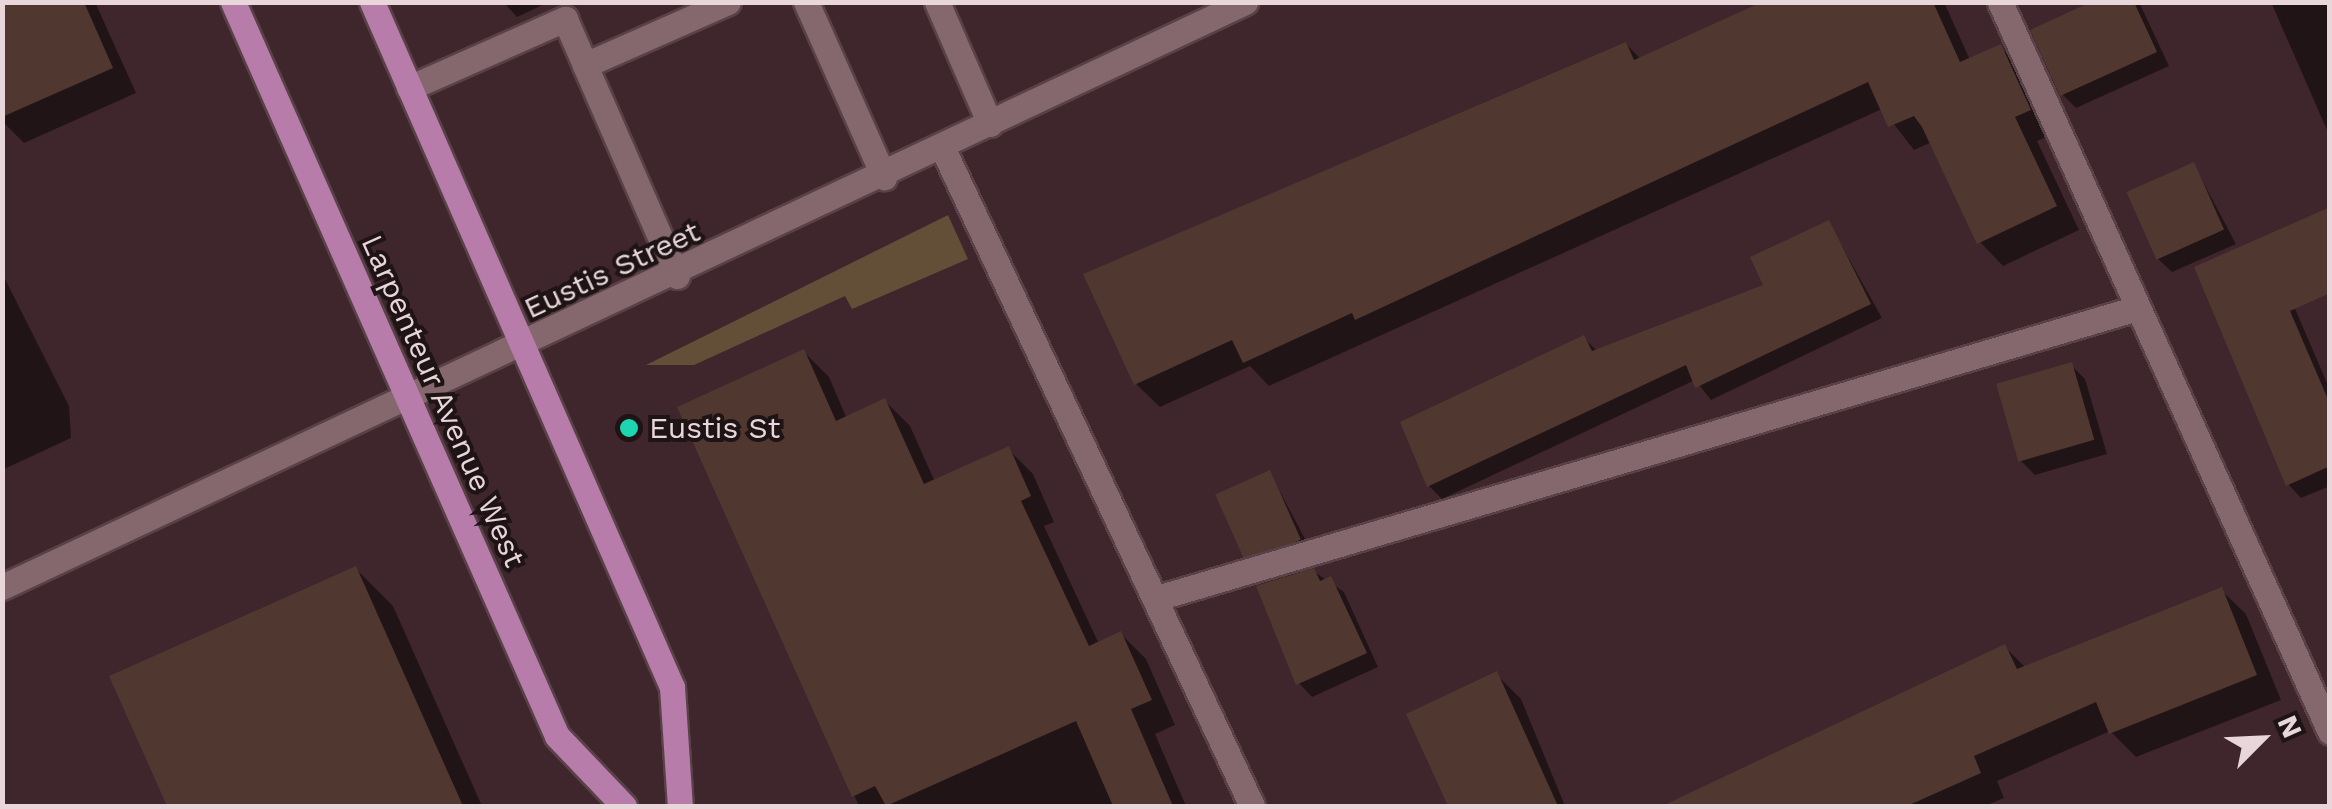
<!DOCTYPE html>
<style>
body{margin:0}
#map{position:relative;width:2332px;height:809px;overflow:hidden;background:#3f262c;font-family:"Work Sans",sans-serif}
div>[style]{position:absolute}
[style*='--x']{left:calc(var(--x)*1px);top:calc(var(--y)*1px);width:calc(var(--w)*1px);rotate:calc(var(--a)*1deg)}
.green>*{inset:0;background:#634f37}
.shadow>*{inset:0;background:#0007}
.building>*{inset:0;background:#50372f;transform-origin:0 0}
.roads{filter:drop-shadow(2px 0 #584247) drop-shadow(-2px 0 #584247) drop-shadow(0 2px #584247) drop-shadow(0 -2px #584247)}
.minor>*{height:25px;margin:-12.5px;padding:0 12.5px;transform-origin:12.5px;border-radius:12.5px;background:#85686e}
.major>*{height:25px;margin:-12.5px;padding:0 12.5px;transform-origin:12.5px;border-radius:12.5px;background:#b77ca9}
.dots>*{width:28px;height:28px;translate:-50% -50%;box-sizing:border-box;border:5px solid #1e1315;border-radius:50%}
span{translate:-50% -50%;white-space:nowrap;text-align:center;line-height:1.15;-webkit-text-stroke:8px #1e1315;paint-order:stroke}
.street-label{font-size:30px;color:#e8d6da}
.poi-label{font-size:30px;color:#e8d6da}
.left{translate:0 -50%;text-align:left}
.frame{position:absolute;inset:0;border:5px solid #e8d6da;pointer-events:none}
.north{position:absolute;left:2212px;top:689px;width:100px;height:100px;-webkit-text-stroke:8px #1e1315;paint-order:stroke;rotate:66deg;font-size:28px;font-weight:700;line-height:40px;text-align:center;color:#e8d6da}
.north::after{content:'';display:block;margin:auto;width:35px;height:45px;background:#e8d6da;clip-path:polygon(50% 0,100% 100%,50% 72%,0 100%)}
</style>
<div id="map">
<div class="green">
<div style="clip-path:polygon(948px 215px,968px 259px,852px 309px,845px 296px,694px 365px,646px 365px)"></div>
</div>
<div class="shadow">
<div style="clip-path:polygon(21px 2px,95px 2px,136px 93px,24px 143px,2px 121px,2px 11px)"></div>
<div style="clip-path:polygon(503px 2px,549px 2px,517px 17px)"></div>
<div style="clip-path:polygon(1768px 2px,1944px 2px,1970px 60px,2000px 47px,2024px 70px,2053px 134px,2037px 141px,2079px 230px,2003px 266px,1980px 242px,1932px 142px,1914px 150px,1882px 109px,1269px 386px,1250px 366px,1160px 407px,1136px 384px,1626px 44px,1641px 59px)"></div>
<div style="clip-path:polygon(2097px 2px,2139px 2px,2169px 66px,2076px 108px,2063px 95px)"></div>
<div style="clip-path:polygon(2271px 2px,2330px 2px,2330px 137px)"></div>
<div style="clip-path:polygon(2194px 165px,2236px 244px,2172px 272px,2158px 259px)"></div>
<div style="clip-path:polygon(1829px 223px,1882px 318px,1711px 400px,1695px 380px,1442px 499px,1429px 486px,1584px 338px,1598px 352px,1767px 286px)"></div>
<div style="clip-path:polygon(2272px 255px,2330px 390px,2330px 486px,2301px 498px,2288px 484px)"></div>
<div style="clip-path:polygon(2px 273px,69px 406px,71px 438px,2px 470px)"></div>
<div style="clip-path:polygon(804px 352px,829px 377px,847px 419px,885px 401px,910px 426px,935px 482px,1008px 449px,1033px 474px,1054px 522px,1044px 526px,1099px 644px,1121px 634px,1146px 659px,1175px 725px,1155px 734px,1186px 806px,859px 806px,681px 408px)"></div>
<div style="clip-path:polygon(2071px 365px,2085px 379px,2107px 454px,2035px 475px,2021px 461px)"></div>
<div style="clip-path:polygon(1270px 473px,1312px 552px,1259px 568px,1245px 554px)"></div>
<div style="clip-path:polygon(356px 569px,393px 606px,482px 806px,170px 806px,112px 677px)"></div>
<div style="clip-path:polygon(1313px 571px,1344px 592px,1378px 667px,1312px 697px,1299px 683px)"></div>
<div style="clip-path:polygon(2221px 590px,2246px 614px,2281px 700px,2136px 757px,2110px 731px,1997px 781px,2004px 798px,1985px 806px,1712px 806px,1704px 790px,2005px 647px,2026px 668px)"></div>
<div style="clip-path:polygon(1496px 674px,1521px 699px,1565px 806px,1456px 806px,1410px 715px)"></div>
</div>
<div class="building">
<div style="clip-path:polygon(2px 2px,84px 2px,113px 68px,2px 117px)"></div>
<div style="clip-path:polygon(1762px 2px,1933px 2px,1960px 62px,2001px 44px,2031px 110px,2015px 117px,2057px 206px,1977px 244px,1922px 127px,1914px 116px,1888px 127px,1868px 82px,1355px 320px,1352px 313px,1243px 363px,1232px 340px,1134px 385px,1083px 274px,1626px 42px,1634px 60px)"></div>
<div style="clip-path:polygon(2091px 2px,2134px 2px,2157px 52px,2060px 96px,2030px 30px)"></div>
<div style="left:2194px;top:162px;width:74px;height:74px;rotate:66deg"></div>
<div style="clip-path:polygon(2330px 207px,2330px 293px,2290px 311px,2330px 404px,2330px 466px,2286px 486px,2194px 267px)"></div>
<div style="clip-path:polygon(1829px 220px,1871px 304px,1695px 388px,1686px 365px,1427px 487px,1400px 422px,1584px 335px,1592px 351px,1763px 285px,1750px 257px)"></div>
<div style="clip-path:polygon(804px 349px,836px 421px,885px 398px,924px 484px,1009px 446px,1031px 496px,1021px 501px,1089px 646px,1121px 631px,1152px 700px,1131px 709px,1173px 806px,1113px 806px,1076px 721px,886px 806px,875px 786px,852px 797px,677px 407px)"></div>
<div style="left:2072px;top:362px;width:81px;height:79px;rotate:74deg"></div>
<div style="left:1270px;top:470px;width:76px;height:60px;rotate:66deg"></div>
<div style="clip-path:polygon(356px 566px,463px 806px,167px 806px,109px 676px)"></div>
<div style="clip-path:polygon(1314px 568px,1320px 581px,1331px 576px,1367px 653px,1296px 685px,1256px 586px)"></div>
<div style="clip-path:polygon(2222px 587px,2257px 675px,2109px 734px,2096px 702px,1974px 756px,1981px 773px,1907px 806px,1662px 806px,2005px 644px,2017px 669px)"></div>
<div style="clip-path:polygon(1497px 671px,1558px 806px,1448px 806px,1406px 714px)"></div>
</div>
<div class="roads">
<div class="minor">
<div style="--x:806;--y:2;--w:192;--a:66"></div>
<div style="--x:937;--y:2;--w:133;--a:66.5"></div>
<div style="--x:2000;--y:2;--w:801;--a:65.67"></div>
<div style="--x:409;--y:88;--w:171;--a:-23.9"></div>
<div style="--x:565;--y:19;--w:50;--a:66.5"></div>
<div style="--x:943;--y:149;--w:726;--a:64.81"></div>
<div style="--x:677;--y:276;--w:230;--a:-113.6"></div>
<div style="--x:585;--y:65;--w:156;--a:-23.8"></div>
<div style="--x:2;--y:587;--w:1374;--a:-25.2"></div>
<div style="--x:1157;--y:598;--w:1022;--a:-16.48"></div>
</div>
<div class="major">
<div style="--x:233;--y:2;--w:802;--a:66.18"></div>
<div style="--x:557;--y:736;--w:97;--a:46.3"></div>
<div style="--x:372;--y:2;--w:748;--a:66.35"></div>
<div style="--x:672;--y:687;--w:119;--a:86.2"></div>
</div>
</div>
<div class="dots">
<div style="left:629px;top:428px;background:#1ed5b1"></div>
</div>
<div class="street-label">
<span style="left:612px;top:270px;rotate:-25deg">Eustis Street</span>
<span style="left:443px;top:401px;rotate:66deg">Larpenteur Avenue West</span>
</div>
<div class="poi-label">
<span class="left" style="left:649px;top:428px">Eustis St</span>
</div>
<div class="frame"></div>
<div class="north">N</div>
</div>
